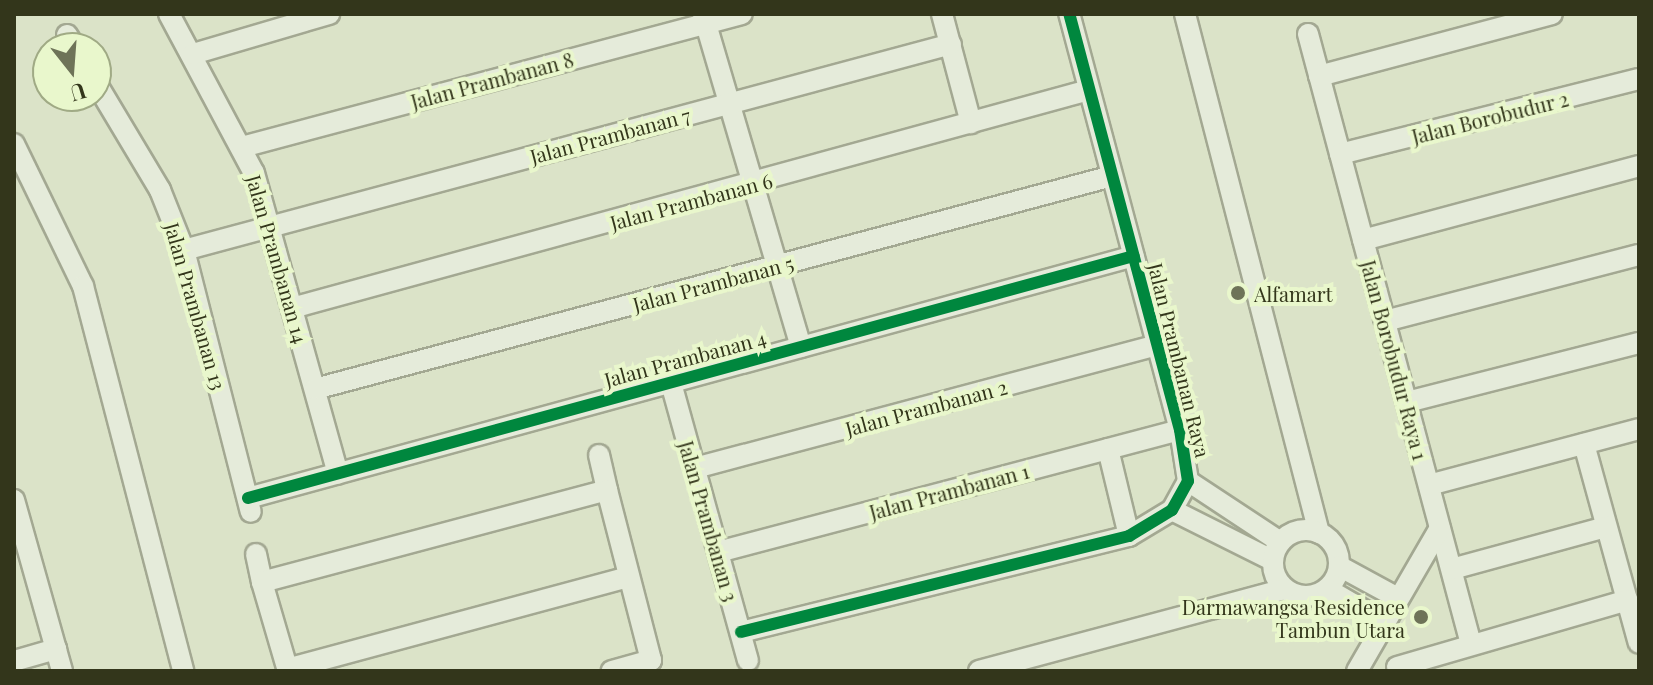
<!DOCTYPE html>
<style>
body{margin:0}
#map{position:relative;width:1653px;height:685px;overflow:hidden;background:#dbe3c8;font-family:"Playfair Display",serif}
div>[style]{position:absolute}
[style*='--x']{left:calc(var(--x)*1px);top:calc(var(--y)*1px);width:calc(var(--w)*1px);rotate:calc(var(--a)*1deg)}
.roads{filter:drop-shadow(2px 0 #a3a892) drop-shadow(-2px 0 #a3a892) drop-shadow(0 2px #a3a892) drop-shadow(0 -2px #a3a892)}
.minor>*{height:20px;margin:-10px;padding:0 10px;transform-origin:10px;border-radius:10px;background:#e5ebda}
.minor>.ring{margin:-10px;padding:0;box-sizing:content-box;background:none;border:20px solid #e5ebda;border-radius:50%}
.cycleway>*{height:12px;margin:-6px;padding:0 6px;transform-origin:6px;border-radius:6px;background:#00873e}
.dots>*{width:22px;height:22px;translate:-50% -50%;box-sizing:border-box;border:4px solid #e9f7cc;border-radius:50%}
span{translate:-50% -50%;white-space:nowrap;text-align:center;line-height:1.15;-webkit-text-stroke:8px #e9f7cc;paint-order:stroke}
.street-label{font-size:20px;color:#33361b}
.poi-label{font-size:20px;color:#33361b}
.left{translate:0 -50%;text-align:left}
.right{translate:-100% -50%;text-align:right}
.frame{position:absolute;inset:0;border:16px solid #33361b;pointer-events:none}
.north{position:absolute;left:32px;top:32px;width:80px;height:80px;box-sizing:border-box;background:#e9f7cc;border:2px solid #a0aa85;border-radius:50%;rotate:163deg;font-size:22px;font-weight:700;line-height:32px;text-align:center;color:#33361b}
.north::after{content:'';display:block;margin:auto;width:28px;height:36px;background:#6e7358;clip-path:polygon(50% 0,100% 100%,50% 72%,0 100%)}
</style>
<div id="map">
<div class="roads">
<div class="minor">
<div style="--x:169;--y:14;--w:180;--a:61.9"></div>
<div style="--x:254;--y:173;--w:312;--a:74.4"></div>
<div style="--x:703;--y:14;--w:347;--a:73.6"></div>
<div style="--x:942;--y:14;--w:113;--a:75.1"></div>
<div style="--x:1185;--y:14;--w:536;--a:75.52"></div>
<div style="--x:1308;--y:34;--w:631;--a:75.04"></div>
<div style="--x:67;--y:35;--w:15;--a:58"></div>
<div style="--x:193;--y:54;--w:142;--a:-16.4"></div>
<div style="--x:1319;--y:76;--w:241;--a:-14.9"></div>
<div style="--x:96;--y:83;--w:125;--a:59.1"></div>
<div style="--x:160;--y:190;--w:65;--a:68.2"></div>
<div style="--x:184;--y:250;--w:270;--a:75.7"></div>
<div style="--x:14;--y:144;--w:158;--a:64.1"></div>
<div style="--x:83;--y:286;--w:398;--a:75.4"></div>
<div style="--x:242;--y:147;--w:517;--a:-14.9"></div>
<div style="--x:1340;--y:154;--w:308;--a:-14.1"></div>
<div style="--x:1363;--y:240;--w:286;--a:-15"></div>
<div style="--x:184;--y:250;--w:794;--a:-15.03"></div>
<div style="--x:292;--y:308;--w:826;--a:-15.3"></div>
<div style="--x:1385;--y:321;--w:262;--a:-14.6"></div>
<div style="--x:671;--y:383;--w:288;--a:74.5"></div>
<div style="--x:315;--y:389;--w:825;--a:-14.96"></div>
<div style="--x:1407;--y:402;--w:239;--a:-14.3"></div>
<div style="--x:1584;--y:444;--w:206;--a:74.6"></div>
<div style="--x:1108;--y:449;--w:89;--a:76.4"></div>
<div style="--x:599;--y:455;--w:36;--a:77"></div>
<div style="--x:695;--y:468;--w:479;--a:-14.9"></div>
<div style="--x:1188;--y:481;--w:110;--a:33.5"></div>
<div style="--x:1429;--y:485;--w:217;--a:-14.9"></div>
<div style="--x:248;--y:498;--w:918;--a:-15.28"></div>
<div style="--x:14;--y:500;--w:178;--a:74.3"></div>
<div style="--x:1172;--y:510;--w:112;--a:26.6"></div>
<div class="ring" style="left:1273px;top:530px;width:46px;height:46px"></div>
<div style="--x:718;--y:552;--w:478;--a:-14.8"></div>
<div style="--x:256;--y:554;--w:29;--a:78"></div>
<div style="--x:1339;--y:566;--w:67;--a:28.5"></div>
<div style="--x:1452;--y:569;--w:160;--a:-15.3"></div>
<div style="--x:1327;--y:589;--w:66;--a:30.1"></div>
<div style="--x:741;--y:632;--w:400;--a:-13.9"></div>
<div style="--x:1129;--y:536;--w:50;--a:-31.2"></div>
<div style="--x:1172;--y:510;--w:33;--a:-61"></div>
<div style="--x:1188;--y:481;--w:52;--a:-98.9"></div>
<div style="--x:1180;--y:430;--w:431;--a:-104.9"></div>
<div style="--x:14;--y:661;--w:44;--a:-15.9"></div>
<div style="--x:1397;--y:667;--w:240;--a:-16.2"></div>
<div style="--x:287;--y:669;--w:354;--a:-15.1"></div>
<div style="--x:288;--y:671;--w:93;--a:-106.3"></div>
<div style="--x:262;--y:582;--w:357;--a:-14.9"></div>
<div style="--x:607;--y:490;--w:176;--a:75.5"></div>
<div style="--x:651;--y:660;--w:41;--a:164.2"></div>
<div style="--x:979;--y:671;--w:316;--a:-15"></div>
<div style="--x:1357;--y:671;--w:165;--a:-59.9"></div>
</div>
</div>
<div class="cycleway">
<div style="--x:248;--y:498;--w:918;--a:-15.28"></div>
<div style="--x:741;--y:632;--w:400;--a:-13.9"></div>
<div style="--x:1129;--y:536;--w:50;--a:-31.2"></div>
<div style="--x:1172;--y:510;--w:33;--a:-61"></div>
<div style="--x:1188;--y:481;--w:52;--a:-98.9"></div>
<div style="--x:1180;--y:430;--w:431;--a:-104.9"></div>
</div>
<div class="dots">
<div style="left:1238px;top:293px;background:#6e7358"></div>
<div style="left:1421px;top:617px;background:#6e7358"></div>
</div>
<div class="street-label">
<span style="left:492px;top:80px;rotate:-15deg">Jalan Prambanan 8</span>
<span style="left:1490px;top:117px;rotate:-14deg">Jalan Borobudur 2</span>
<span style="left:610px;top:135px;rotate:-15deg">Jalan Prambanan 7</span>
<span style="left:691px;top:201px;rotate:-15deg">Jalan Prambanan 6</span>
<span style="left:278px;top:259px;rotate:74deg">Jalan Prambanan 14</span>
<span style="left:713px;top:283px;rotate:-15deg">Jalan Prambanan 5</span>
<span style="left:196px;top:306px;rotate:74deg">Jalan Prambanan 13</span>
<span style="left:685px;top:358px;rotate:-15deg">Jalan Prambanan 4</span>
<span style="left:1180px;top:360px;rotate:76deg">Jalan Prambanan Raya</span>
<span style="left:1395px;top:360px;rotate:75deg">Jalan Borobudur Raya 1</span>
<span style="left:926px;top:407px;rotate:-15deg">Jalan Prambanan 2</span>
<span style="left:949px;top:491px;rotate:-15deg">Jalan Prambanan 1</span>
<span style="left:709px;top:521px;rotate:74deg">Jalan Prambanan 3</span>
</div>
<div class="poi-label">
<span class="left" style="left:1254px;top:293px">Alfamart</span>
<span class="right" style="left:1405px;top:618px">Darmawangsa Residence<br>Tambun Utara</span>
</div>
<div class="frame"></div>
<div class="north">U</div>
</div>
